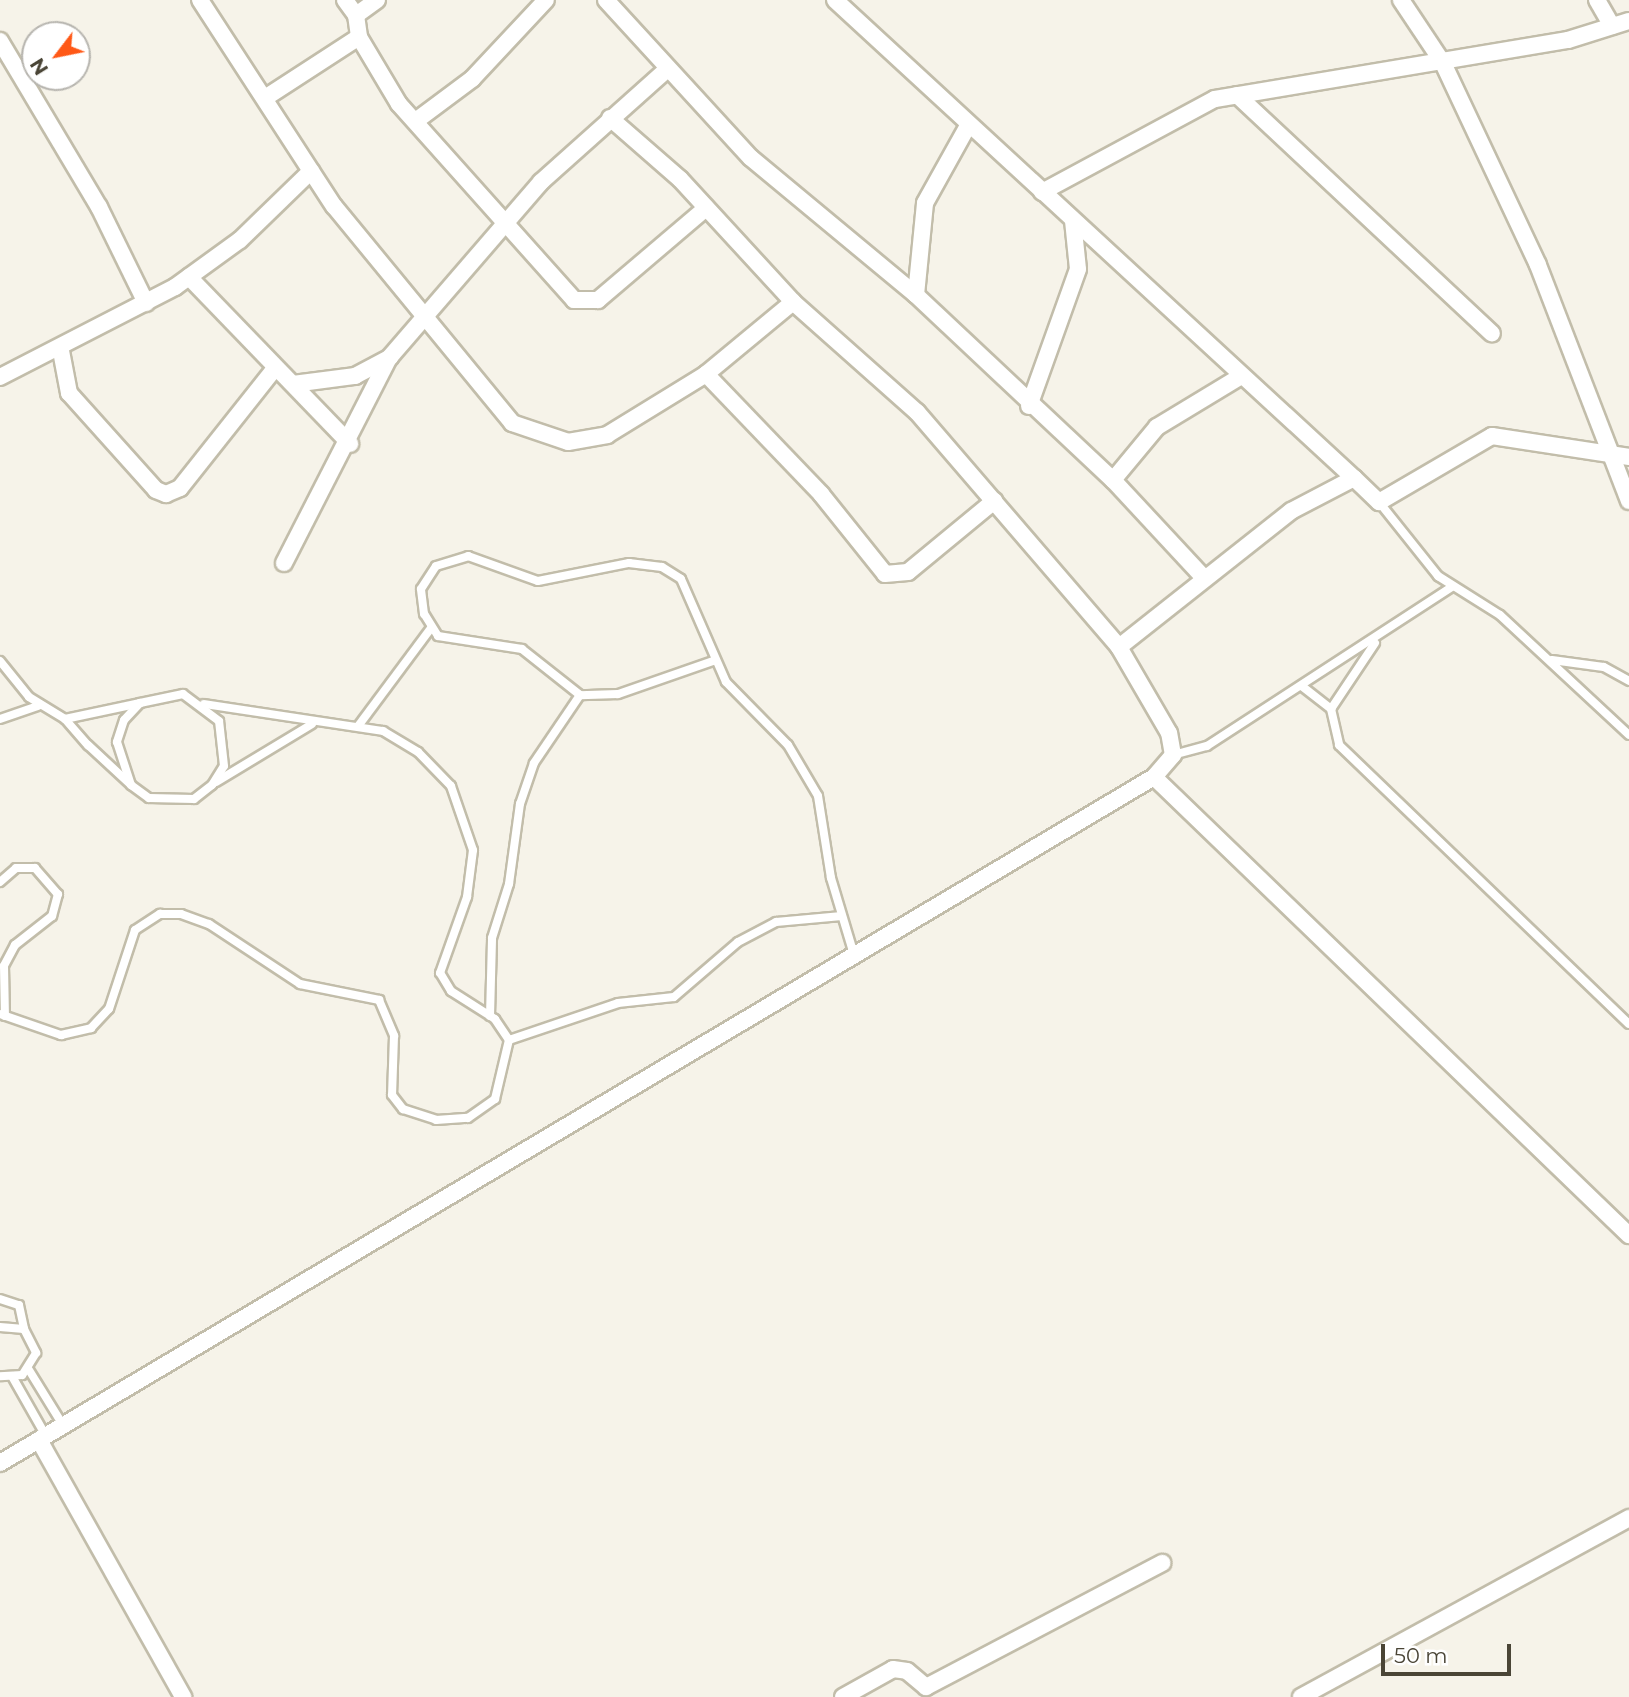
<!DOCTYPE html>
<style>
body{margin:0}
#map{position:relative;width:1629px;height:1697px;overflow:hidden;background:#f6f3e9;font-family:Montserrat,sans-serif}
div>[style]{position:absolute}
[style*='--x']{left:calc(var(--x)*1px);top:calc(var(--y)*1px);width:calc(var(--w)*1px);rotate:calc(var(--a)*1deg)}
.roads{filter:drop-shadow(2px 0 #c2bdaa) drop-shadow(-2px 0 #c2bdaa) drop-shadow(0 2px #c2bdaa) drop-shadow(0 -2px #c2bdaa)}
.service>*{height:8px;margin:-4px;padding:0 4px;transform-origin:4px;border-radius:4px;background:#fff}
.minor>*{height:16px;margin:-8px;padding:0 8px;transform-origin:8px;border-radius:8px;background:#fff}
span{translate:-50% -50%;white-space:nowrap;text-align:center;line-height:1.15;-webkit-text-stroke:5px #fff;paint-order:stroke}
.north{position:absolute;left:21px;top:21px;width:70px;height:70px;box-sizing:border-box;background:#fff;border:2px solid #b7b5af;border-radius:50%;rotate:238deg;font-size:19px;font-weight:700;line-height:28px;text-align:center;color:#4a4536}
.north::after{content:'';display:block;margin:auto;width:24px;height:32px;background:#ff5816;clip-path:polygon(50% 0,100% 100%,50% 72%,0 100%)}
.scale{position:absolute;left:1381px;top:1644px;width:130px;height:32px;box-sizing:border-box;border:4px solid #4a4536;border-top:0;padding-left:9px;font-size:21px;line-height:24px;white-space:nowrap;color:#4a4536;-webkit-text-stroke:5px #fff;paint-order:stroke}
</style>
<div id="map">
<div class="roads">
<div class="service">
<div style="--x:1379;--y:502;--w:95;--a:51.4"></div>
<div style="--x:1438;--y:576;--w:73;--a:32.2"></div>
<div style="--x:1500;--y:615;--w:176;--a:42.9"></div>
<div style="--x:1375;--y:643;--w:79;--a:123.7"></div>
<div style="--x:1331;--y:709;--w:37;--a:77"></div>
<div style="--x:1339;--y:745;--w:402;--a:43.9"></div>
<div style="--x:1552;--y:660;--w:52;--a:7.7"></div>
<div style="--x:1604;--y:667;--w:29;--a:29"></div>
<div style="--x:0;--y:661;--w:46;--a:51.1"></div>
<div style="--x:29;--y:697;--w:42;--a:31.4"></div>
<div style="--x:65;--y:719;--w:35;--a:49"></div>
<div style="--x:88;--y:745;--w:59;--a:42.9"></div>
<div style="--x:131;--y:785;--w:22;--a:36"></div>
<div style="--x:149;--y:798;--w:45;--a:1.3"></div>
<div style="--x:194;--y:799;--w:23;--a:-38"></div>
<div style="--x:212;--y:785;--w:22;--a:-58"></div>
<div style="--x:224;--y:766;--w:45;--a:-96.3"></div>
<div style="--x:219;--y:721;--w:45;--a:-143.1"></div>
<div style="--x:183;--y:694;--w:44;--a:168.2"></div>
<div style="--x:140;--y:703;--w:23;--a:133"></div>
<div style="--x:124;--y:720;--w:23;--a:108"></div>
<div style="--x:117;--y:742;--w:45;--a:72"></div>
<div style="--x:713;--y:661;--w:101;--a:160.8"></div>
<div style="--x:618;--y:694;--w:38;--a:178"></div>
<div style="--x:580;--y:695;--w:74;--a:-141.6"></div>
<div style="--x:522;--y:649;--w:85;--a:-171.2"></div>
<div style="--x:438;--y:636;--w:26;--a:-122"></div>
<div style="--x:424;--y:614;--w:25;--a:-97"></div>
<div style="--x:421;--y:589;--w:27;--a:-57"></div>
<div style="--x:436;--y:566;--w:34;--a:-17"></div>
<div style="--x:468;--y:556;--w:74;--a:19.7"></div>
<div style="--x:538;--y:581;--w:93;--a:-11.2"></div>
<div style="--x:629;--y:563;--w:33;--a:7"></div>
<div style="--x:662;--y:567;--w:22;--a:32"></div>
<div style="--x:681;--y:579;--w:112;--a:66.4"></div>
<div style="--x:726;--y:682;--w:88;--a:45.5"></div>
<div style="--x:788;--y:745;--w:59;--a:59.5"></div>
<div style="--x:818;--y:796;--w:83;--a:81"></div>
<div style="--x:831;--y:878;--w:84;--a:73.3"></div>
<div style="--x:1303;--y:687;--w:36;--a:38"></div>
<div style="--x:0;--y:719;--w:40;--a:-18.9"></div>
<div style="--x:65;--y:719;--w:77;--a:-12"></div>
<div style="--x:359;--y:725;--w:121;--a:-53.4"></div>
<div style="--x:1173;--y:755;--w:35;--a:-15"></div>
<div style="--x:1207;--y:746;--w:292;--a:-33"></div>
<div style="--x:216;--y:782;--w:112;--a:-31.1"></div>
<div style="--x:0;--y:882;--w:21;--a:-41"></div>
<div style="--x:16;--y:868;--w:19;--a:0"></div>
<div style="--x:35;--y:868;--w:35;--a:49"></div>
<div style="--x:58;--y:894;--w:23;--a:105"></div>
<div style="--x:52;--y:916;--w:47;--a:141.9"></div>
<div style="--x:15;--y:945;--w:24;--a:118"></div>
<div style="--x:4;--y:966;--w:50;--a:88.9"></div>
<div style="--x:0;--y:1014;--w:65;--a:19"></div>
<div style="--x:61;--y:1035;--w:31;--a:-13"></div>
<div style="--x:91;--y:1028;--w:26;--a:-47"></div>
<div style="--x:109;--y:1009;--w:83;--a:-71.8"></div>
<div style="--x:135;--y:930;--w:30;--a:-33"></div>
<div style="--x:160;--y:914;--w:21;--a:0"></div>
<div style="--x:181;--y:914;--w:30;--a:20"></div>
<div style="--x:209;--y:924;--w:109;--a:33.4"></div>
<div style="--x:300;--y:984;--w:81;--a:11.4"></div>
<div style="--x:379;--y:1000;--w:39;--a:67"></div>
<div style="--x:394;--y:1036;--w:59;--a:91.9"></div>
<div style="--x:392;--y:1095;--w:18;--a:52"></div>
<div style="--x:403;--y:1109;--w:35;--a:18"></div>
<div style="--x:436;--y:1120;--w:32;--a:-4"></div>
<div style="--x:468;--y:1118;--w:33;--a:-35"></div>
<div style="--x:495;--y:1099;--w:61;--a:-76.7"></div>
<div style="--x:509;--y:1040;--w:25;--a:-124"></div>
<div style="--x:495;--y:1019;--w:52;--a:-147.5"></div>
<div style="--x:451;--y:991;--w:21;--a:-121"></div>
<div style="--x:440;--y:973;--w:81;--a:-70.4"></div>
<div style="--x:467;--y:897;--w:47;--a:-82.7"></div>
<div style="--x:473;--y:850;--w:68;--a:-109"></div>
<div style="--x:451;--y:786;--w:47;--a:-134.1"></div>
<div style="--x:418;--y:752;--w:41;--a:-149"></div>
<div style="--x:383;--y:731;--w:181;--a:-171.4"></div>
<div style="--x:490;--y:1016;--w:78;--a:-88.5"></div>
<div style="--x:492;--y:938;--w:57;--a:-72.5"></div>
<div style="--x:509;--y:884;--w:81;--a:-82.2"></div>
<div style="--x:520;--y:804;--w:43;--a:-71.1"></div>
<div style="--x:534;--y:763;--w:82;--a:-55.9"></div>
<div style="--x:509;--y:1040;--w:115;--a:-18.7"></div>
<div style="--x:618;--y:1003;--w:56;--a:-6.1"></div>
<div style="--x:674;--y:997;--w:84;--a:-40.7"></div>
<div style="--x:738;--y:942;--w:43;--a:-27.8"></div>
<div style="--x:776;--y:922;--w:66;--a:-5.2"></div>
<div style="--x:0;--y:1299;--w:20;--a:18"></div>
<div style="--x:19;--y:1305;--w:25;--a:78"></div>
<div style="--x:0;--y:1327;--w:24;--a:5"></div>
<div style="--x:24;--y:1329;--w:27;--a:63"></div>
<div style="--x:36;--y:1353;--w:26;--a:122"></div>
<div style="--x:22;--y:1375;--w:22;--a:177"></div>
<div style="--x:29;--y:1370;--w:65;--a:58.3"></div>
<div style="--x:13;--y:1378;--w:67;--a:60.4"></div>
</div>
<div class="minor">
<div style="--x:200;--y:0;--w:246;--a:57"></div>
<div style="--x:334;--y:206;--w:281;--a:50.6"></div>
<div style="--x:512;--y:423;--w:59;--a:18.7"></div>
<div style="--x:568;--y:442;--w:40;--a:-10"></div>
<div style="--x:607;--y:435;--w:116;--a:-31.6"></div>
<div style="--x:706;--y:374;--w:113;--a:-39.6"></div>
<div style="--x:345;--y:0;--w:19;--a:54"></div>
<div style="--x:377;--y:0;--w:26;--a:144"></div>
<div style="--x:356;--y:15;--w:22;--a:82"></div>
<div style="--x:359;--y:37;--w:78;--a:59.2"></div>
<div style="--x:399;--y:104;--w:263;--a:48.2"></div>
<div style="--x:574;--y:300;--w:24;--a:0"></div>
<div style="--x:598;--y:300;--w:142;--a:-40.4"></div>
<div style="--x:606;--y:0;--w:214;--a:47.5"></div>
<div style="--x:751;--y:158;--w:214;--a:39.7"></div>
<div style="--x:916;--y:295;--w:270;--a:43.2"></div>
<div style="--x:1113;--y:480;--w:134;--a:47.1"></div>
<div style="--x:835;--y:0;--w:706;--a:42.65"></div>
<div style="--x:1401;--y:0;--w:76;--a:56.3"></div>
<div style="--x:1443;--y:63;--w:223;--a:64.8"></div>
<div style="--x:1538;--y:265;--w:253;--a:68.9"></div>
<div style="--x:1597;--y:0;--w:30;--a:60"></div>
<div style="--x:0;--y:41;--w:193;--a:59.2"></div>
<div style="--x:99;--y:207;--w:107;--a:63.9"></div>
<div style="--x:1237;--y:95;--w:349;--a:43.1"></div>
<div style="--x:265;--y:98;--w:112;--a:-33"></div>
<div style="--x:610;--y:118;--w:93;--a:41.1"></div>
<div style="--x:680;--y:179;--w:167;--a:47.4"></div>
<div style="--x:793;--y:302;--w:166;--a:41.6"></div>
<div style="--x:917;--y:412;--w:310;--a:49.3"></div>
<div style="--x:417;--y:120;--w:69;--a:-36.7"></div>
<div style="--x:472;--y:79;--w:108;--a:-46.9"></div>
<div style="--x:1042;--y:192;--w:196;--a:-28.3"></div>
<div style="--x:1215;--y:99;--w:358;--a:-9.5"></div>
<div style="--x:1568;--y:40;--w:64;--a:-17.3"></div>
<div style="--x:189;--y:277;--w:232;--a:46"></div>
<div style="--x:916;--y:295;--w:92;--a:-84.4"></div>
<div style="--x:925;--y:203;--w:90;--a:-60.9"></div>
<div style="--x:61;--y:351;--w:43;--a:79.2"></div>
<div style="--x:69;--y:393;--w:130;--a:48.1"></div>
<div style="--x:156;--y:490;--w:11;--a:22"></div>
<div style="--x:166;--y:494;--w:15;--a:-23"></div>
<div style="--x:180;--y:488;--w:153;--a:-51.6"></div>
<div style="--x:706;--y:374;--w:166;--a:46.2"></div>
<div style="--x:821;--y:494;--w:102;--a:51.3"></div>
<div style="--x:885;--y:574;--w:23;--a:-5"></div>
<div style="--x:908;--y:572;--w:112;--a:-39.5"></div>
<div style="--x:0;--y:377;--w:197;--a:-27.2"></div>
<div style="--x:175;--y:287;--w:80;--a:-35.9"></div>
<div style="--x:240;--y:240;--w:99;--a:-44.2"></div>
<div style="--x:293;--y:384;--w:63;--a:-7.4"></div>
<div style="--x:355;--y:376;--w:40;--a:-28"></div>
<div style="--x:390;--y:357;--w:231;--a:-49.2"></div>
<div style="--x:541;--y:182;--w:166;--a:-41.8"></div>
<div style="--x:1029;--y:406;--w:145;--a:-70.3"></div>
<div style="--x:1078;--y:269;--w:48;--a:-95.9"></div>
<div style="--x:1113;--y:480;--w:69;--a:-50.3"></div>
<div style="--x:1157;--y:427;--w:95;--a:-31.2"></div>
<div style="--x:284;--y:563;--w:228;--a:-62.9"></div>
<div style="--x:1154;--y:777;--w:660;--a:43.96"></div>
<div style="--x:39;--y:1440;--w:295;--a:60.7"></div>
<div style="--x:0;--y:1463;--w:1343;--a:-30.73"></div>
<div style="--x:1154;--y:777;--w:29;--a:-49"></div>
<div style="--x:1173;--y:755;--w:22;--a:-100"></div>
<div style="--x:1169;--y:733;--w:99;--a:-120.2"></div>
<div style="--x:1119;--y:647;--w:219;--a:-38.3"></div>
<div style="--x:1291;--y:511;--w:71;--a:-27.6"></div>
<div style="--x:1354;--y:478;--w:35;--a:44"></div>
<div style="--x:1379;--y:502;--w:131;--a:-30.3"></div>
<div style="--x:1492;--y:436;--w:139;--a:8.7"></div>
<div style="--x:843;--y:1697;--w:57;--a:-29.2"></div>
<div style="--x:893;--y:1669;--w:14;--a:8"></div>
<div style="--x:907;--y:1671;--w:25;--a:40"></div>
<div style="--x:926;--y:1687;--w:267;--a:-27.7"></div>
<div style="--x:1301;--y:1697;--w:374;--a:-28.6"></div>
</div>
</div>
<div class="north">N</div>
<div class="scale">50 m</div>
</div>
